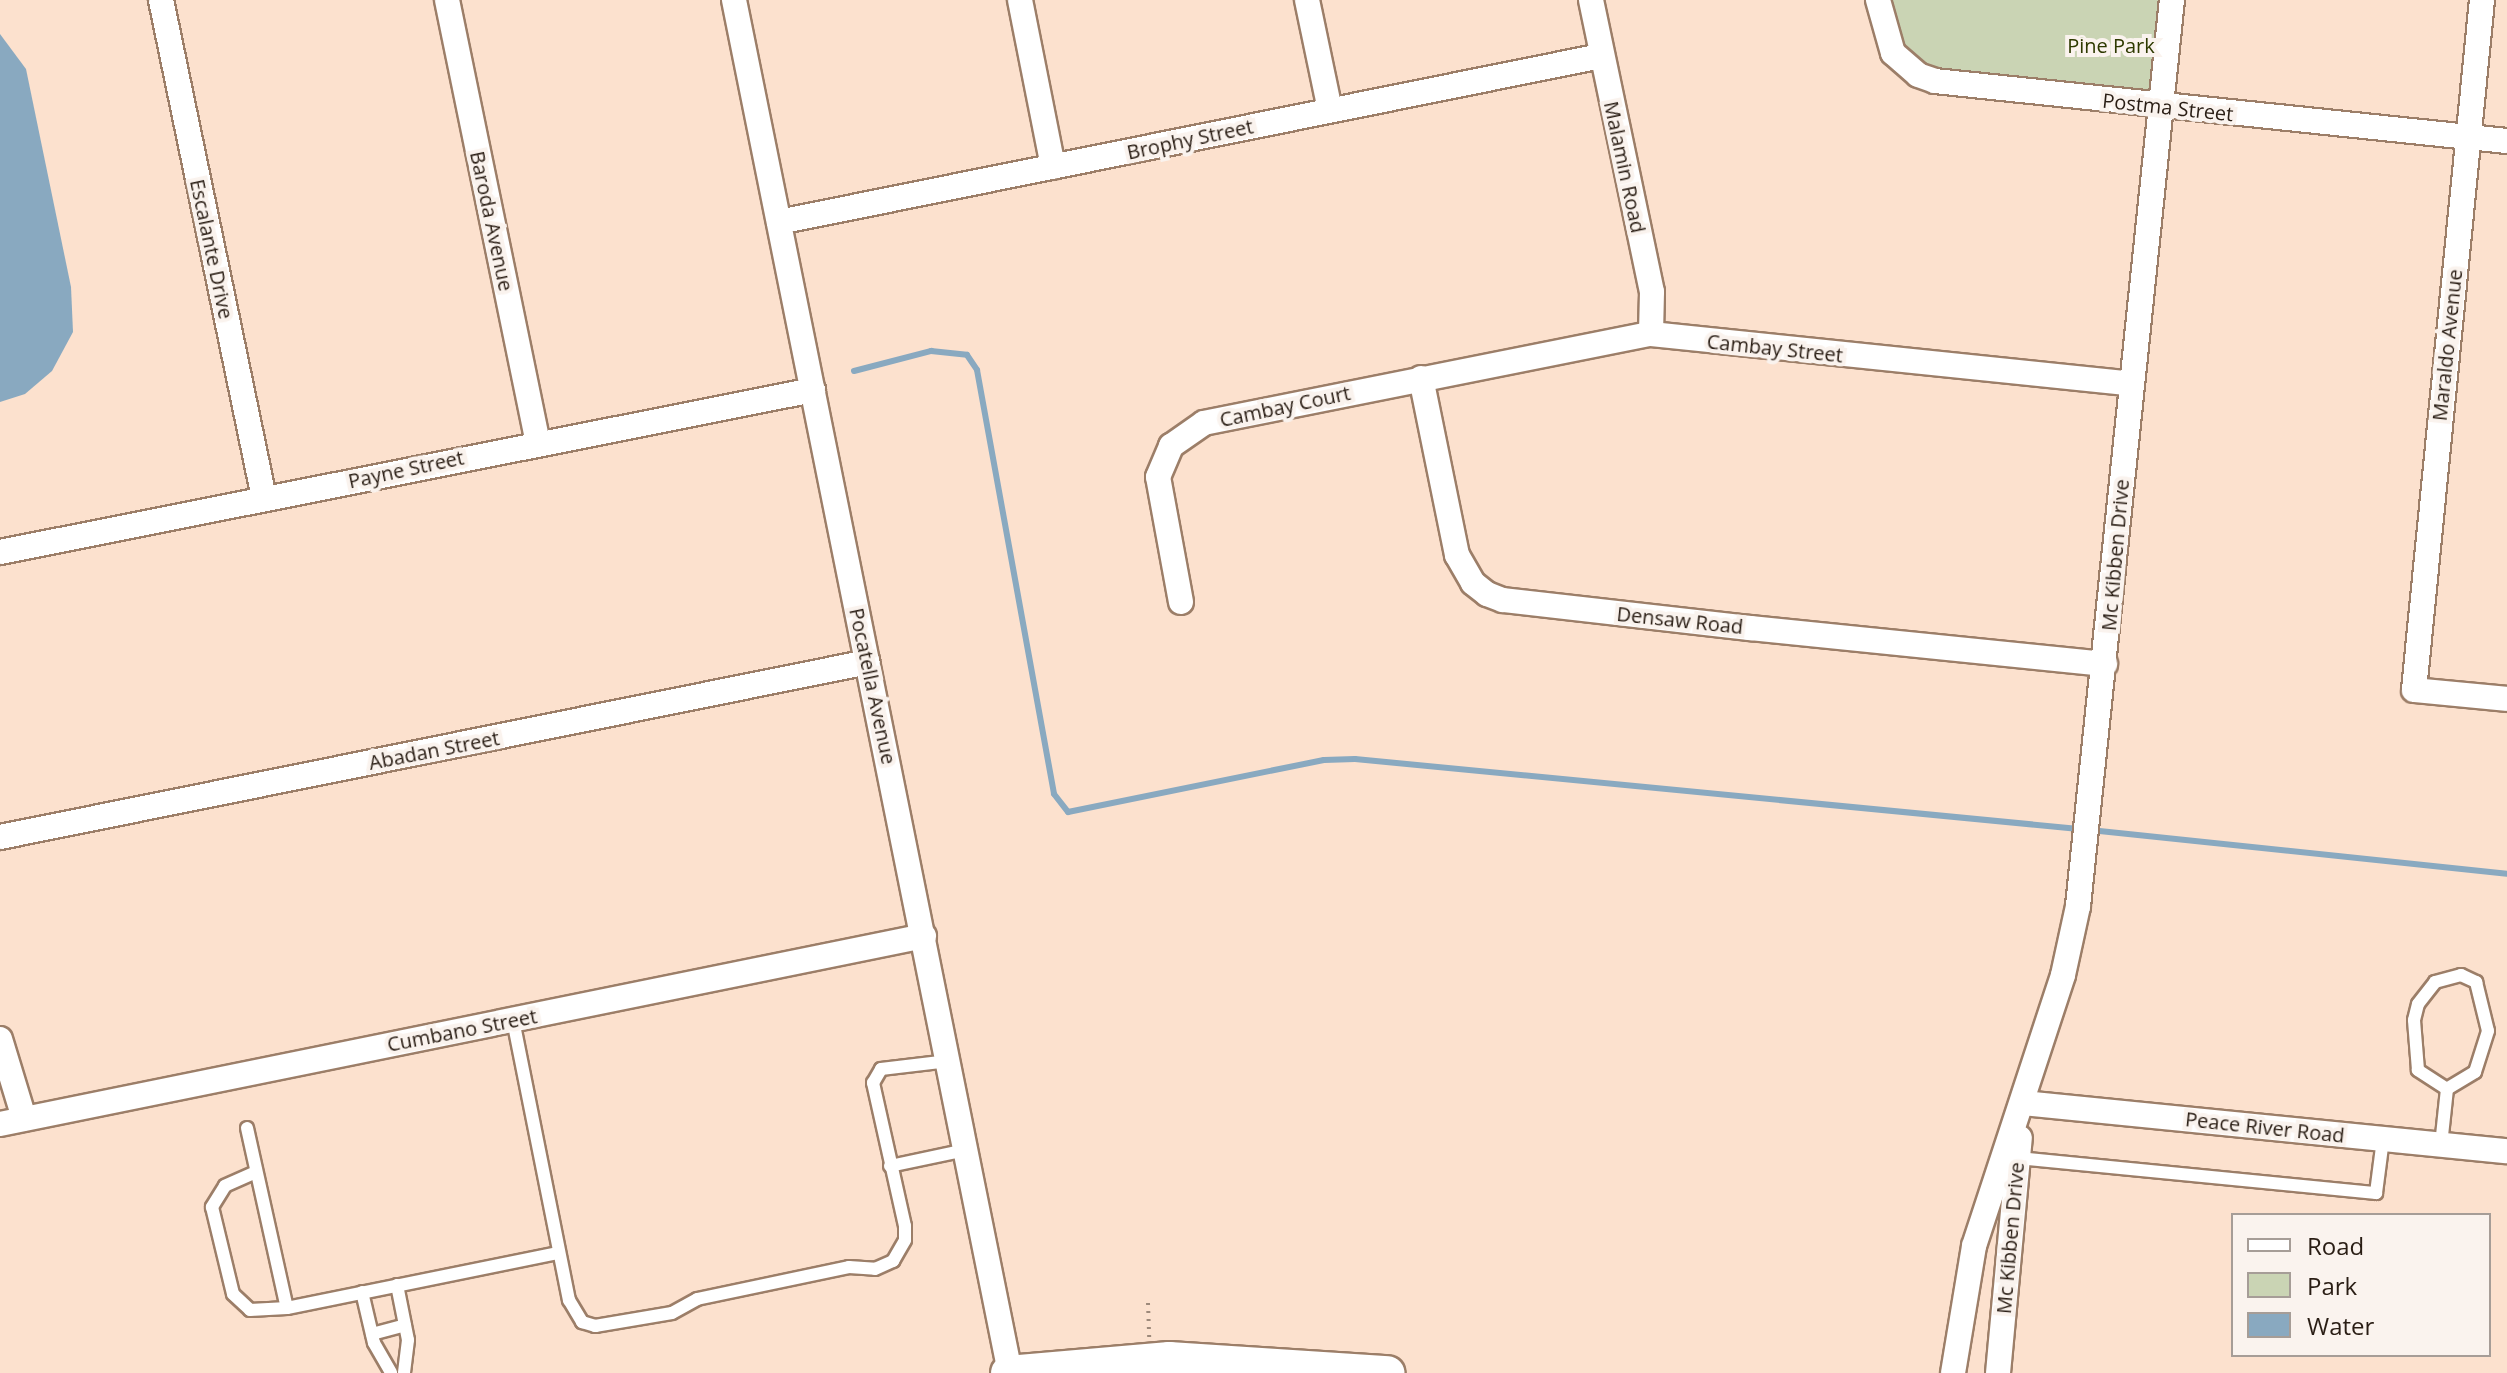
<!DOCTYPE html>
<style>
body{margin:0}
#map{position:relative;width:2507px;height:1373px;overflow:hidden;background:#fce1ce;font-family:"Open Sans",sans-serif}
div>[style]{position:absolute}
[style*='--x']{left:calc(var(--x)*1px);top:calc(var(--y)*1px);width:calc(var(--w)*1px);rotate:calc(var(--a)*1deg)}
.green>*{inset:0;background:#cad4b4}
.water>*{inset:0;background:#89a9c0}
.stream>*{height:6px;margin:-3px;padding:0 3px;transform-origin:3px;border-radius:3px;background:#89a9c0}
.path>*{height:4px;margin-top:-2px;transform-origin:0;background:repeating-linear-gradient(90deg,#9d897a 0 2px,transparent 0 8px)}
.roads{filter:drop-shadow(2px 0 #9c7e68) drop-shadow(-2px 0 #9c7e68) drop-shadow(0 2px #9c7e68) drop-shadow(0 -2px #9c7e68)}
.lane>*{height:12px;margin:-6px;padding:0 6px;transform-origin:6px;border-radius:6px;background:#fff}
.street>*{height:24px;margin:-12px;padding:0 12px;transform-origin:12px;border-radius:12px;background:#fff}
.secondary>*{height:34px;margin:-17px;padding:0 17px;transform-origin:17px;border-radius:17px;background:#fff}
span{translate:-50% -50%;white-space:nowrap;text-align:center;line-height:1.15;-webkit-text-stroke:8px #faf3ee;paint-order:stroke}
.park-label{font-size:20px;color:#2e3a01}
.street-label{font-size:20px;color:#291d14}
.legend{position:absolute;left:2231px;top:1213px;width:260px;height:144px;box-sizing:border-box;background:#faf3ee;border:2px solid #a69d97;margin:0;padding:10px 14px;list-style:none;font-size:24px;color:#291d14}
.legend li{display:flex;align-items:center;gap:16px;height:40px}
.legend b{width:40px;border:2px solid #a69d97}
</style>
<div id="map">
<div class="green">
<div style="clip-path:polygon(1887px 0,2162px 0,2154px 97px,1933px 70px,1906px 57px)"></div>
</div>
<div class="water">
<div style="clip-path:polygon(0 34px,26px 69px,71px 287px,73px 332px,52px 371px,25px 394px,0 402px)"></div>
</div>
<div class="stream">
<div style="--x:854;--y:371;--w:80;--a:-14.6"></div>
<div style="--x:931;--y:351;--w:36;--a:6"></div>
<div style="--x:967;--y:355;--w:18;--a:56"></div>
<div style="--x:977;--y:370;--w:431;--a:79.7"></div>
<div style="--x:1054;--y:794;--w:23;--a:52"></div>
<div style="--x:1068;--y:812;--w:261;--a:-11.5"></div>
<div style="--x:1324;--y:760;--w:31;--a:-2"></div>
<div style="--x:1355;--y:759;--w:727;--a:5.52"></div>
<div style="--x:2090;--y:830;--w:419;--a:6"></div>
</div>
<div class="path">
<div style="--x:1148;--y:1303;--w:34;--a:88"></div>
</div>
<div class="roads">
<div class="lane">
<div style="--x:2461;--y:975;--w:17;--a:25"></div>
<div style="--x:2476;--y:982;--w:50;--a:76.2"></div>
<div style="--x:2488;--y:1031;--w:43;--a:107.6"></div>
<div style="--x:2475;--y:1072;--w:33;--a:149"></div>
<div style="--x:2447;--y:1089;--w:35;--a:-147"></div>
<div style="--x:2418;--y:1070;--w:50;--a:-94.6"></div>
<div style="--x:2414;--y:1020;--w:16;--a:-76"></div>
<div style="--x:2418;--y:1004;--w:28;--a:-52"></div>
<div style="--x:2435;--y:982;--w:27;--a:-15"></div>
<div style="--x:513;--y:1020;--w:286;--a:78.7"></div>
<div style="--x:569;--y:1300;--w:26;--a:59"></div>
<div style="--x:582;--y:1322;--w:14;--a:17"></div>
<div style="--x:595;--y:1326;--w:78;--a:-9.6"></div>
<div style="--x:672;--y:1313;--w:29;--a:-29"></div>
<div style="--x:697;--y:1299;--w:155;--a:-11.9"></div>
<div style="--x:849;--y:1267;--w:26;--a:4"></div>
<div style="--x:875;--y:1269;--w:20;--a:-24"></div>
<div style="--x:893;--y:1261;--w:24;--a:-60"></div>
<div style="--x:905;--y:1240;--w:14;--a:-90"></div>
<div style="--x:905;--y:1226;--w:147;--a:-102.6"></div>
<div style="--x:873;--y:1083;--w:16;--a:-60"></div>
<div style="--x:881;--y:1069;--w:68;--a:-6.7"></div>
<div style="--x:247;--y:1128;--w:184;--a:77.5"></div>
<div style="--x:2441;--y:1145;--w:56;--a:-83.9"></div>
<div style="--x:2018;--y:1158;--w:360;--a:5.6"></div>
<div style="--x:2376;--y:1193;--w:54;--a:-82.6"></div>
<div style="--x:890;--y:1166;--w:78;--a:-11.9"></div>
<div style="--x:256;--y:1172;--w:34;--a:156"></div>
<div style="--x:225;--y:1186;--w:25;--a:122"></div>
<div style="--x:212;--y:1207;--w:89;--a:76.4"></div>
<div style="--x:233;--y:1294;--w:23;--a:43"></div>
<div style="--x:250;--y:1310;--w:37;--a:-3"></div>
<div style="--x:287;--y:1308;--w:277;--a:-11.5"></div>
<div style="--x:397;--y:1285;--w:56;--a:78.7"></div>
<div style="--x:408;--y:1340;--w:33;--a:97"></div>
<div style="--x:362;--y:1292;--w:52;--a:76.8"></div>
<div style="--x:374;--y:1343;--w:34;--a:60"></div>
<div style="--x:372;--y:1334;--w:34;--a:-15"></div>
</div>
<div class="street">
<div style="--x:161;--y:0;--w:509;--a:78.31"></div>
<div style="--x:447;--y:0;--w:451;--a:78.4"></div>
<div style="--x:734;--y:0;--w:1400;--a:78.63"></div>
<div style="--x:1020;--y:0;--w:170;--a:78.8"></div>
<div style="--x:1307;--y:0;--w:112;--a:78.2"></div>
<div style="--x:1591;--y:0;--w:298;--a:78.2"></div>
<div style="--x:1652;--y:292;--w:42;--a:91.4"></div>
<div style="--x:1878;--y:0;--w:55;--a:74.2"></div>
<div style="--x:1893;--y:53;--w:33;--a:41"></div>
<div style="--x:1918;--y:75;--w:18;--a:19"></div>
<div style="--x:1935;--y:81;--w:575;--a:5.99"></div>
<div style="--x:2482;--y:0;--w:693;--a:95.63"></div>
<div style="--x:2414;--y:690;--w:93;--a:5.5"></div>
<div style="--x:779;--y:222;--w:839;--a:-11.42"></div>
<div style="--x:1421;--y:378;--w:181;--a:78.5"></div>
<div style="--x:1457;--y:555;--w:32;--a:60"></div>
<div style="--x:1473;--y:583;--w:18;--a:38"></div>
<div style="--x:1487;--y:594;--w:17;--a:21"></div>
<div style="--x:1503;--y:600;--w:249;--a:6.5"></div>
<div style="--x:1750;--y:628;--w:357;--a:5.8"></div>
<div style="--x:0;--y:552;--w:829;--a:-11.27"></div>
<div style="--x:1181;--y:602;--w:127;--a:-100.4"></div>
<div style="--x:1158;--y:477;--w:34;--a:-67"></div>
<div style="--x:1171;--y:446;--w:40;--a:-34.9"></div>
<div style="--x:1204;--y:423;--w:456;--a:-11.3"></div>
<div style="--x:1651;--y:334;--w:483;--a:5.9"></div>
<div style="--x:0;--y:837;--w:885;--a:-11.4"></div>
<div style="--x:0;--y:1039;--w:83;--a:73.1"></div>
<div style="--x:2023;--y:1103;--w:486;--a:5.7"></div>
<div style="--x:0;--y:1124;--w:943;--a:-11.5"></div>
<div style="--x:1953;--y:1373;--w:129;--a:-80.6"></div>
<div style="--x:1974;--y:1246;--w:285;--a:-71.8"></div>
<div style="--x:2063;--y:975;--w:71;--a:-77.7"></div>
<div style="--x:2078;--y:906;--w:911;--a:-84.08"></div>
<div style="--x:1998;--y:1373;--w:236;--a:-84.7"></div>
</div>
<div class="secondary">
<div style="--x:1008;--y:1373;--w:162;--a:-5"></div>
<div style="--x:1169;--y:1359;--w:219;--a:3.7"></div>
</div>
</div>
<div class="park-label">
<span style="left:2111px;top:45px">Pine Park</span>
</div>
<div class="street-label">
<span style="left:2168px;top:107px;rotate:6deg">Postma Street</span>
<span style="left:1190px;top:139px;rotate:-12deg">Brophy Street</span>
<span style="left:1625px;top:167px;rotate:78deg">Malamin Road</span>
<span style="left:492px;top:221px;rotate:78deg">Baroda Avenue</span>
<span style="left:212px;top:249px;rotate:78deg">Escalante Drive</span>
<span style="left:2447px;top:345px;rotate:-84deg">Maraldo Avenue</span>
<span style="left:1775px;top:348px;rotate:6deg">Cambay Street</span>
<span style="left:1285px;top:406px;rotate:-12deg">Cambay Court</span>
<span style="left:406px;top:469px;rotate:-12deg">Payne Street</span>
<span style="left:2115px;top:555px;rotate:-85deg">Mc Kibben Drive</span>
<span style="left:1680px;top:620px;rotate:6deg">Densaw Road</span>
<span style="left:873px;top:686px;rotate:78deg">Pocatella Avenue</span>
<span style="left:434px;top:750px;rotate:-11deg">Abadan Street</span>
<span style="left:462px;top:1030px;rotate:-11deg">Cumbano Street</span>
<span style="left:2265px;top:1127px;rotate:6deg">Peace River Road</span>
<span style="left:2010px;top:1238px;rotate:-85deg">Mc Kibben Drive</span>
</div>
<ul class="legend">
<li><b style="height:10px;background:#fff"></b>Road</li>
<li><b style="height:22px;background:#cad4b4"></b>Park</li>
<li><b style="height:22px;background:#89a9c0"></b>Water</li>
</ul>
</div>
